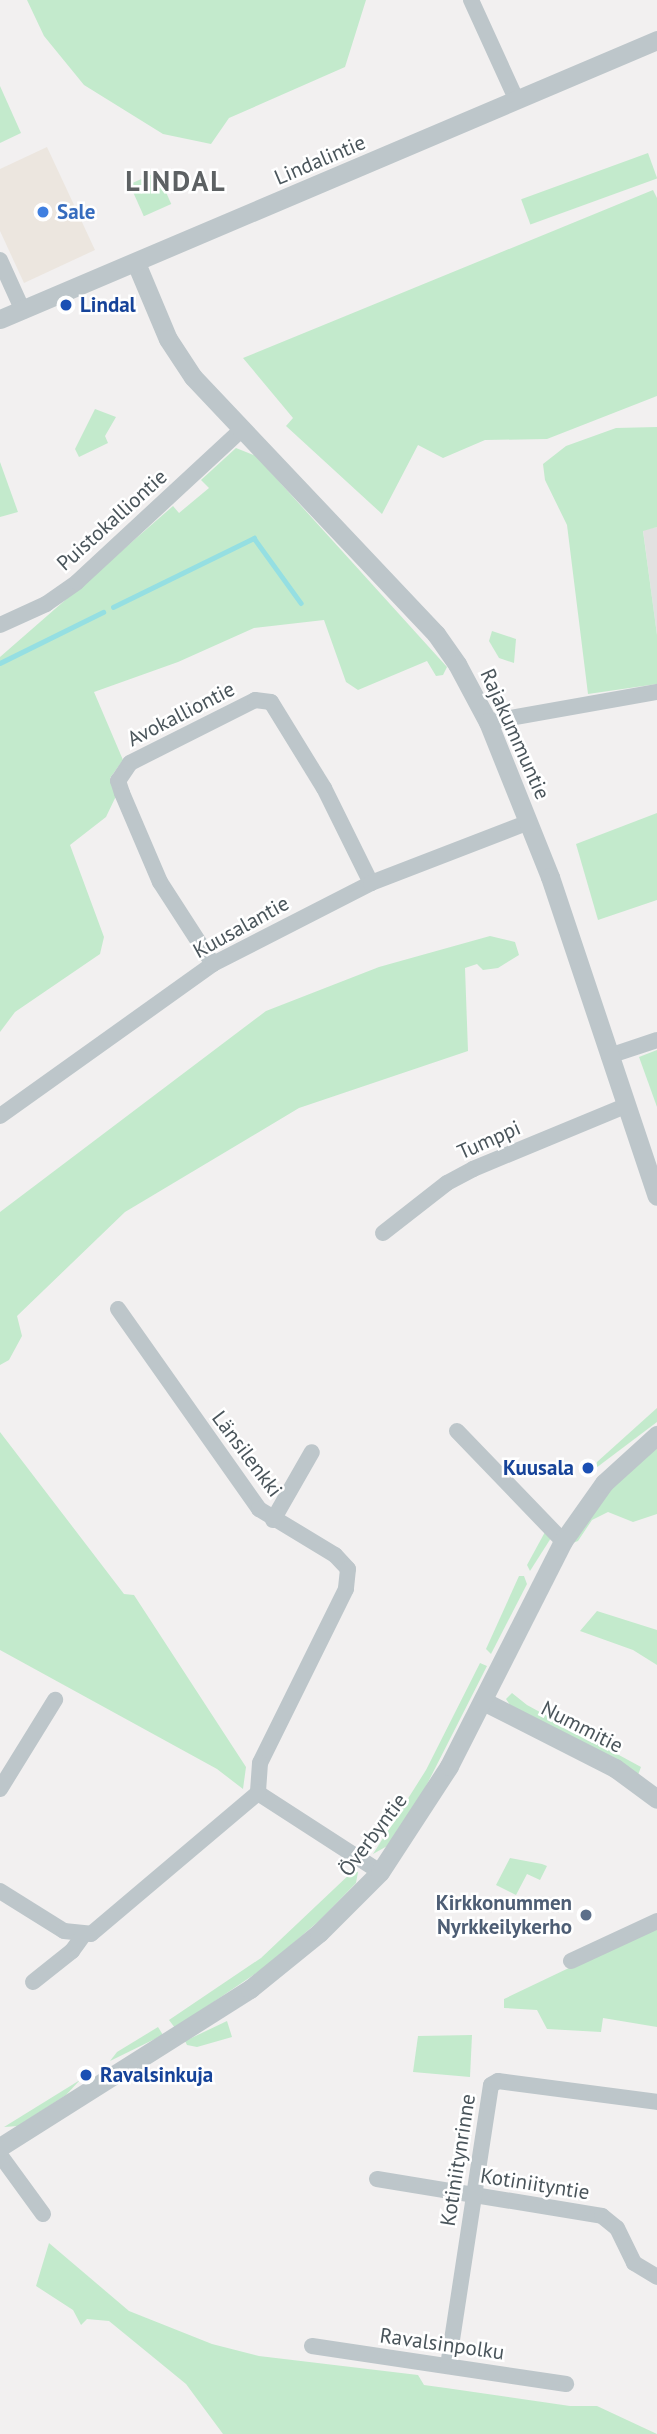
<!DOCTYPE html>
<meta charset="utf-8">
<style>
body{margin:0}
#map{position:relative;width:657px;height:2434px;overflow:hidden;background:#f2f0f0;font-family:"PT Sans",sans-serif}
div>[style]{position:absolute}
[style*='--x']{left:calc(var(--x)*1px);top:calc(var(--y)*1px);width:calc(var(--w)*1px);rotate:calc(var(--a)*1deg)}
.commercial>*{inset:0;background:#ece6df}
.education>*{inset:0;background:#e2e1e1}
.green>*{inset:0;background:#c3eacc;transform-origin:0 0}
.stream>*{height:4.5px;margin:-2.25px;padding:0 2.25px;transform-origin:2.25px;border-radius:2.25px;background:#95dfe2}
.minor>*{height:16px;margin:-8px;padding:0 8px;transform-origin:8px;border-radius:8px;background:#bdc6ca}
.tertiary>*{height:19px;margin:-9.5px;padding:0 9.5px;transform-origin:9.5px;border-radius:9.5px;background:#bdc6ca}
.dots>*{width:19px;height:19px;translate:-50% -50%;box-sizing:border-box;border:4px solid #fff;border-radius:50%}
span{translate:-50% -50%;white-space:nowrap;text-align:center;line-height:1.15;-webkit-text-stroke:5px #fff;paint-order:stroke}
.street-label{font-size:21px;color:#4a555b}
.shop-label{font-size:21px;color:#366cbe;font-weight:700}
.left{translate:0 -50%;text-align:left}
.transit-label{font-size:21px;color:#164399;font-weight:700}
.right{translate:-100% -50%;text-align:right}
.service-label{font-size:21px;color:#4e5e75;font-weight:700}
.district-label{font-size:28px;color:#5d6163;font-weight:700;letter-spacing:2px}
</style>
<div id="map">
<div class="commercial">
<div style="clip-path:polygon(47px 147px,95px 250px,24px 283px,0 231px,0 169px)"></div>
</div>
<div class="education">
<div style="clip-path:polygon(657px 527px,657px 635px,643px 530px)"></div>
</div>
<div class="green">
<div style="clip-path:polygon(27px 0,366px 0,345px 67px,229px 118px,211px 144px,163px 134px,84px 85px,44px 36px)"></div>
<div style="clip-path:polygon(0 86px,21px 133px,0 143px)"></div>
<div style="left:648px;top:153px;width:27px;height:135px;rotate:70deg"></div>
<div style="left:157px;top:172px;width:35px;height:30px;rotate:66deg"></div>
<div style="clip-path:polygon(653px 190px,657px 198px,657px 396px,547px 439px,485px 440px,443px 458px,418px 445px,382px 514px,286px 426px,293px 418px,243px 358px)"></div>
<div style="clip-path:polygon(95px 409px,116px 417px,105px 436px,108px 443px,79px 457px,75px 449px)"></div>
<div style="clip-path:polygon(657px 427px,657px 527px,643px 531px,657px 635px,657px 684px,588px 694px,567px 525px,545px 480px,543px 464px,566px 446px,616px 428px)"></div>
<div style="clip-path:polygon(236px 448px,256px 456px,447px 667px,443px 675px,436px 676px,427px 661px,358px 690px,346px 682px,324px 620px,254px 628px,178px 662px,94px 692px,123px 760px,110px 778px,117px 794px,106px 817px,70px 845px,104px 937px,100px 954px,15px 1012px,0 1032px,0 657px,173px 506px,179px 513px,209px 488px,201px 480px)"></div>
<div style="clip-path:polygon(0 462px,18px 512px,0 517px)"></div>
<div style="clip-path:polygon(492px 631px,516px 639px,514px 663px,499px 658px,489px 641px)"></div>
<div style="clip-path:polygon(657px 813px,657px 900px,598px 920px,576px 844px)"></div>
<div style="clip-path:polygon(490px 936px,515px 942px,519px 955px,498px 968px,483px 970px,477px 964px,465px 968px,468px 1051px,299px 1108px,125px 1212px,17px 1316px,22px 1336px,9px 1360px,0 1365px,0 1212px,266px 1011px,379px 967px)"></div>
<div style="clip-path:polygon(657px 1050px,657px 1107px,639px 1057px)"></div>
<div style="clip-path:polygon(657px 1408px,657px 1422px,596px 1468px,597px 1462px)"></div>
<div style="clip-path:polygon(0 1432px,124px 1594px,134px 1595px,246px 1767px,243px 1789px,217px 1769px,0 1650px)"></div>
<div style="clip-path:polygon(657px 1445px,657px 1514px,633px 1522px,608px 1512px,592px 1520px,578px 1541px,570px 1544px,609px 1489px)"></div>
<div style="clip-path:polygon(545px 1532px,551px 1538px,530px 1571px,527px 1565px)"></div>
<div style="clip-path:polygon(519px 1576px,524px 1576px,527px 1584px,491px 1654px,486px 1649px)"></div>
<div style="clip-path:polygon(597px 1611px,657px 1630px,657px 1665px,633px 1650px,580px 1631px)"></div>
<div style="clip-path:polygon(480px 1663px,487px 1666px,419px 1800px,389px 1845px,373px 1854px,426px 1770px)"></div>
<div style="clip-path:polygon(512px 1693px,527px 1705px,641px 1767px,638px 1775px,510px 1705px,506px 1699px)"></div>
<div style="clip-path:polygon(510px 1858px,542px 1864px,547px 1866px,540px 1880px,527px 1874px,516px 1895px,496px 1885px)"></div>
<div style="clip-path:polygon(353px 1871px,358px 1872px,356px 1883px,320px 1920px,268px 1965px,175px 2028px,169px 2020px,261px 1958px)"></div>
<div style="clip-path:polygon(657px 1926px,657px 2027px,603px 2018px,601px 2032px,547px 2029px,537px 2010px,504px 2008px,504px 1999px)"></div>
<div style="clip-path:polygon(227px 2021px,232px 2037px,197px 2047px,187px 2045px,185px 2041px)"></div>
<div style="clip-path:polygon(158px 2027px,163px 2035px,110px 2061px,117px 2052px)"></div>
<div style="clip-path:polygon(472px 2035px,470px 2077px,413px 2072px,418px 2036px)"></div>
<div style="clip-path:polygon(80px 2080px,66px 2095px,18px 2126px,4px 2127px)"></div>
<div style="clip-path:polygon(49px 2243px,129px 2311px,212px 2344px,259px 2356px,418px 2375px,424px 2385px,446px 2388px,570px 2406px,597px 2406px,657px 2434px,223px 2434px,186px 2384px,109px 2321px,87px 2319px,81px 2325px,73px 2310px,36px 2286px)"></div>
</div>
<div class="stream">
<div style="--x:113;--y:607;--w:157;--a:-26.1"></div>
<div style="--x:254;--y:538;--w:80;--a:54.1"></div>
<div style="--x:0;--y:663;--w:115;--a:-26.3"></div>
</div>
<div class="minor">
<div style="--x:471;--y:0;--w:111;--a:65.5"></div>
<div style="--x:0;--y:260;--w:56;--a:65.7"></div>
<div style="--x:0;--y:625;--w:51;--a:-24.5"></div>
<div style="--x:46;--y:604;--w:38;--a:-35"></div>
<div style="--x:77;--y:582;--w:225;--a:-42.8"></div>
<div style="--x:488;--y:722;--w:172;--a:-10.1"></div>
<div style="--x:213;--y:964;--w:98;--a:-122.9"></div>
<div style="--x:160;--y:882;--w:97;--a:-113.1"></div>
<div style="--x:122;--y:793;--w:13;--a:-108"></div>
<div style="--x:118;--y:781;--w:22;--a:-56"></div>
<div style="--x:130;--y:763;--w:140;--a:-26.7"></div>
<div style="--x:255;--y:700;--w:16;--a:7"></div>
<div style="--x:271;--y:702;--w:101;--a:58.4"></div>
<div style="--x:324;--y:788;--w:106;--a:63.7"></div>
<div style="--x:609;--y:1056;--w:51;--a:-18.4"></div>
<div style="--x:0;--y:1116;--w:262;--a:-35.5"></div>
<div style="--x:213;--y:964;--w:178;--a:-27.1"></div>
<div style="--x:371;--y:883;--w:169;--a:-21.1"></div>
<div style="--x:383;--y:1233;--w:81;--a:-38"></div>
<div style="--x:447;--y:1183;--w:30;--a:-28"></div>
<div style="--x:473;--y:1169;--w:165;--a:-22.5"></div>
<div style="--x:118;--y:1309;--w:245;--a:54.8"></div>
<div style="--x:259;--y:1509;--w:89;--a:31.2"></div>
<div style="--x:335;--y:1555;--w:19;--a:47"></div>
<div style="--x:348;--y:1569;--w:20;--a:96"></div>
<div style="--x:346;--y:1589;--w:194;--a:116.3"></div>
<div style="--x:260;--y:1763;--w:30;--a:94"></div>
<div style="--x:457;--y:1431;--w:153;--a:46.1"></div>
<div style="--x:273;--y:1520;--w:78;--a:-60.2"></div>
<div style="--x:0;--y:1789;--w:105;--a:-58.3"></div>
<div style="--x:258;--y:1793;--w:145;--a:32.9"></div>
<div style="--x:0;--y:1891;--w:75;--a:32"></div>
<div style="--x:64;--y:1931;--w:27;--a:6"></div>
<div style="--x:91;--y:1934;--w:219;--a:-40.2"></div>
<div style="--x:571;--y:1961;--w:95;--a:-24.9"></div>
<div style="--x:33;--y:1982;--w:50;--a:-38.5"></div>
<div style="--x:72;--y:1951;--w:19;--a:-54"></div>
<div style="--x:0;--y:2155;--w:73;--a:53.9"></div>
<div style="--x:377;--y:2179;--w:228;--a:9.3"></div>
<div style="--x:602;--y:2216;--w:19;--a:39"></div>
<div style="--x:617;--y:2228;--w:39;--a:64"></div>
<div style="--x:634;--y:2263;--w:27;--a:31"></div>
<div style="--x:312;--y:2346;--w:257;--a:8.5"></div>
<div style="--x:448;--y:2366;--w:284;--a:-81.3"></div>
<div style="--x:491;--y:2085;--w:8;--a:-30"></div>
<div style="--x:498;--y:2081;--w:160;--a:7.5"></div>
</div>
<div class="tertiary">
<div style="--x:136;--y:263;--w:82;--a:67.2"></div>
<div style="--x:168;--y:339;--w:45;--a:56.7"></div>
<div style="--x:193;--y:377;--w:354;--a:46.6"></div>
<div style="--x:436;--y:634;--w:37;--a:55"></div>
<div style="--x:457;--y:664;--w:66;--a:61.9"></div>
<div style="--x:488;--y:722;--w:167;--a:68.2"></div>
<div style="--x:550;--y:877;--w:336;--a:71.5"></div>
<div style="--x:0;--y:319;--w:714;--a:-23.01"></div>
<div style="--x:483;--y:1701;--w:148;--a:26.9"></div>
<div style="--x:615;--y:1768;--w:52;--a:36.4"></div>
<div style="--x:0;--y:2147;--w:296;--a:-32.3"></div>
<div style="--x:250;--y:1989;--w:89;--a:-39.1"></div>
<div style="--x:319;--y:1933;--w:86;--a:-45"></div>
<div style="--x:380;--y:1872;--w:126;--a:-56.9"></div>
<div style="--x:449;--y:1766;--w:252;--a:-63.1"></div>
<div style="--x:563;--y:1541;--w:71;--a:-54.7"></div>
<div style="--x:604;--y:1483;--w:72;--a:-42.2"></div>
</div>
<div class="dots">
<div style="left:43px;top:212px;background:#3f7fe0"></div>
<div style="left:66px;top:305px;background:#1a4fb4"></div>
<div style="left:588px;top:1468px;background:#1a4fb4"></div>
<div style="left:586px;top:1915px;background:#5c6f8a"></div>
<div style="left:86px;top:2075px;background:#1a4fb4"></div>
</div>
<div class="street-label">
<span style="left:320px;top:160px;rotate:-23deg">Lindalintie</span>
<span style="left:112px;top:520px;rotate:-42deg">Puistokalliontie</span>
<span style="left:181px;top:714px;rotate:-27deg">Avokalliontie</span>
<span style="left:515px;top:734px;rotate:66deg">Rajakummuntie</span>
<span style="left:241px;top:927px;rotate:-29deg">Kuusalantie</span>
<span style="left:489px;top:1140px;rotate:-24deg">Tumppi</span>
<span style="left:247px;top:1454px;rotate:53deg">Länsilenkki</span>
<span style="left:582px;top:1727px;rotate:27deg">Nummitie</span>
<span style="left:373px;top:1835px;rotate:-53deg">Överbyntie</span>
<span style="left:458px;top:2160px;rotate:-81deg">Kotiniitynrinne</span>
<span style="left:535px;top:2184px;rotate:9deg">Kotiniityntie</span>
<span style="left:442px;top:2344px;rotate:8deg">Ravalsinpolku</span>
</div>
<div class="shop-label">
<span class="left" style="left:57px;top:212px">Sale</span>
</div>
<div class="transit-label">
<span class="left" style="left:80px;top:305px">Lindal</span>
<span class="right" style="left:574px;top:1468px">Kuusala</span>
<span class="left" style="left:100px;top:2075px">Ravalsinkuja</span>
</div>
<div class="service-label">
<span class="right" style="left:572px;top:1915px">Kirkkonummen<br>Nyrkkeilykerho</span>
</div>
<div class="district-label">
<span style="left:176px;top:181px">LINDAL</span>
</div>
</div>
